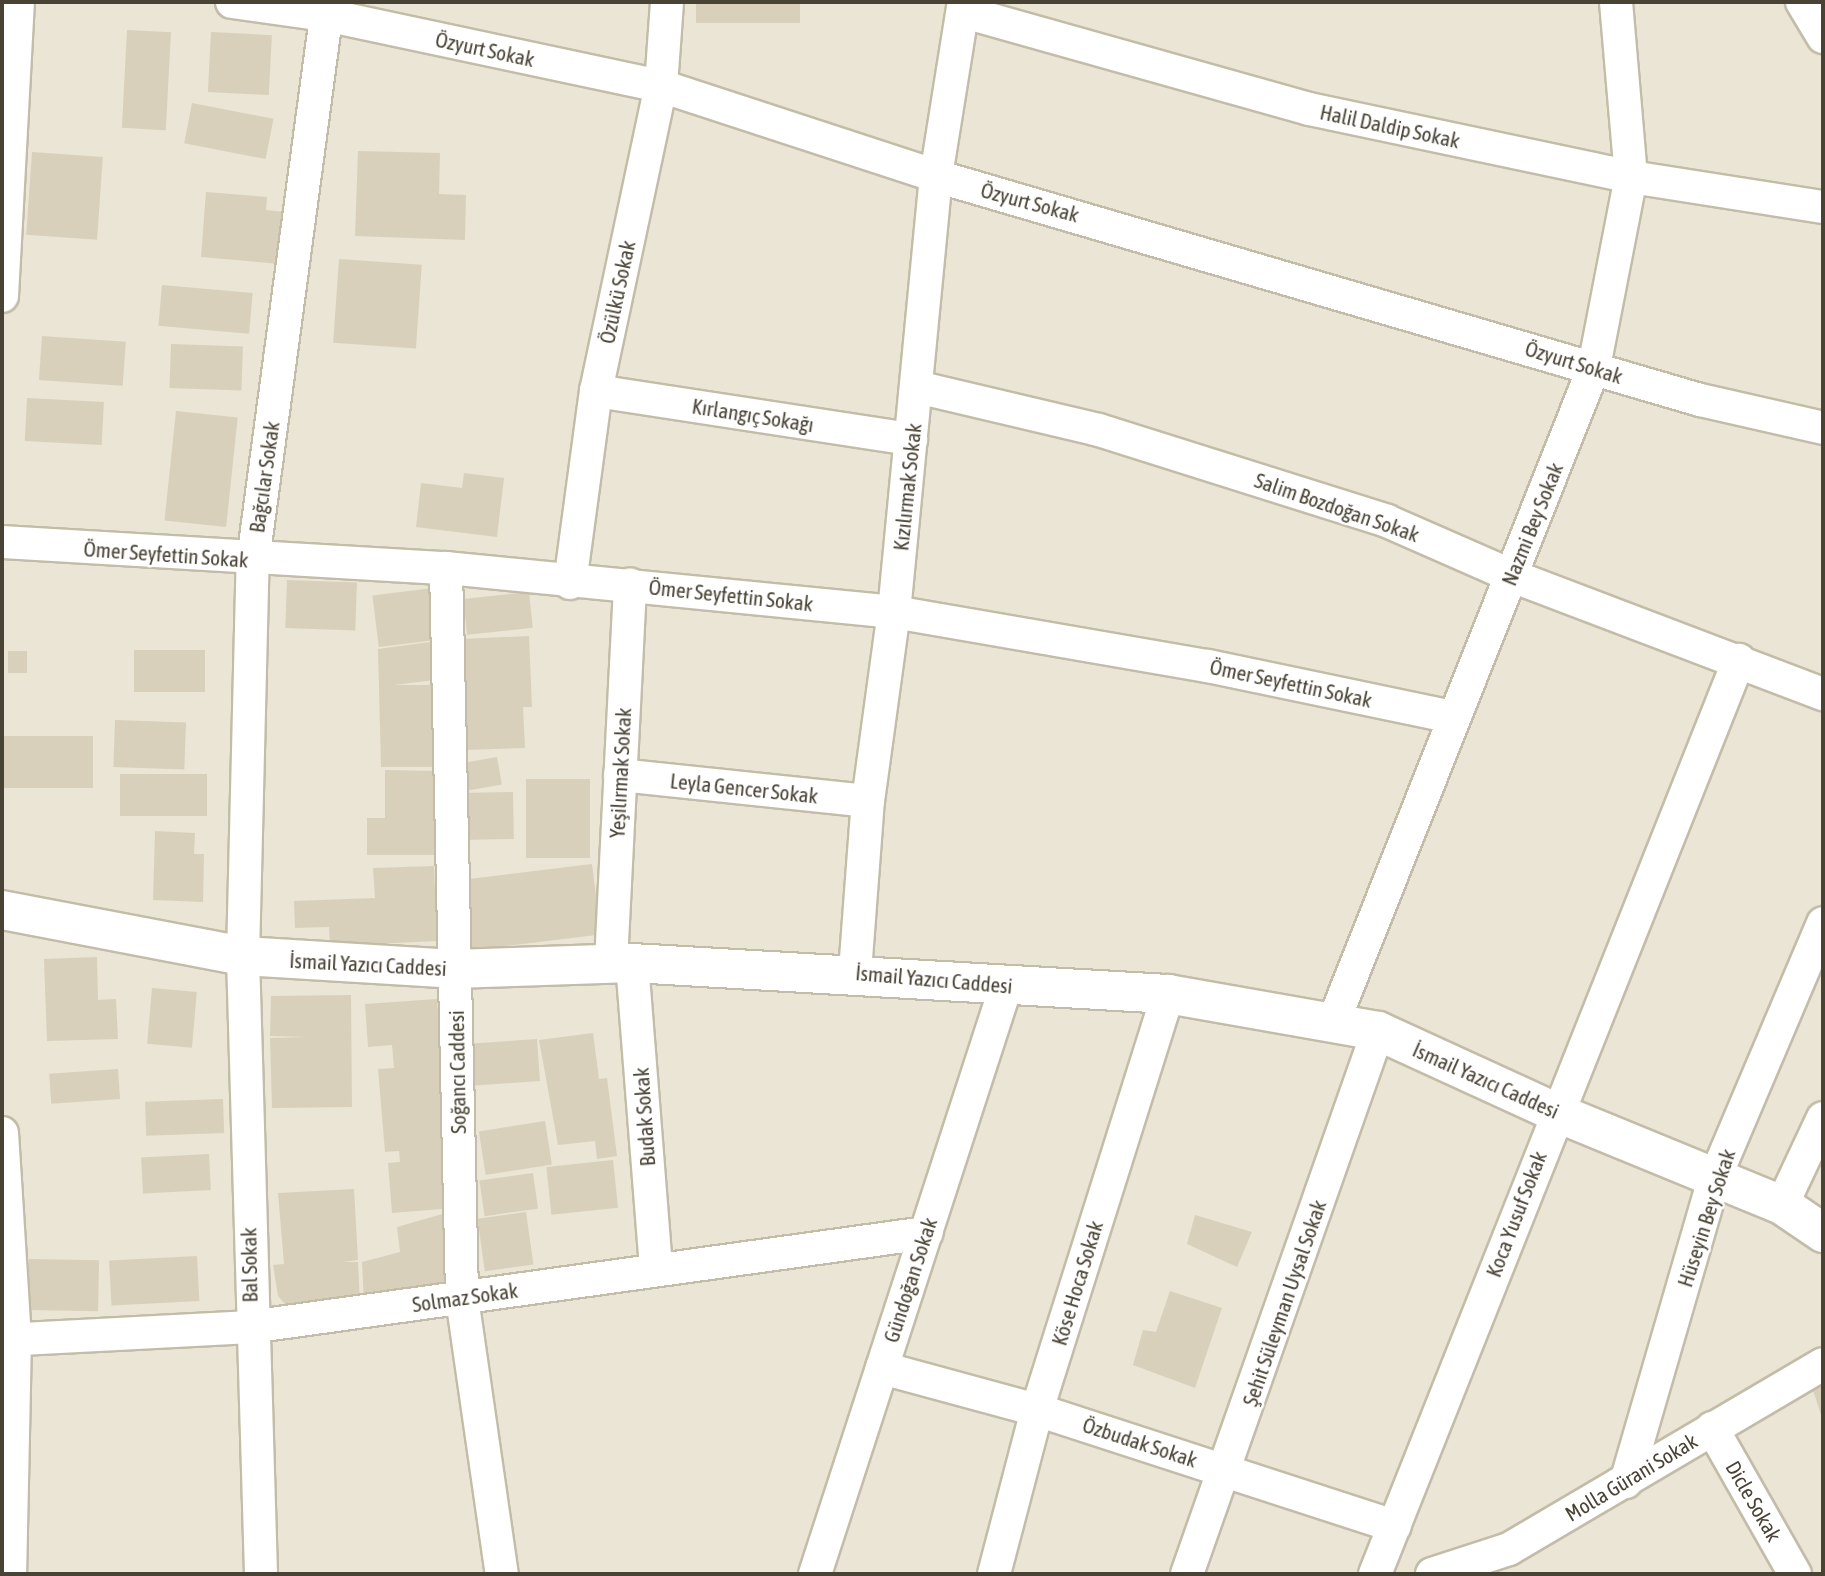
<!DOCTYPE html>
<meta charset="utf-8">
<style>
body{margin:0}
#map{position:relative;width:1825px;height:1576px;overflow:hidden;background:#f5f2e7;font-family:"Asap Condensed",sans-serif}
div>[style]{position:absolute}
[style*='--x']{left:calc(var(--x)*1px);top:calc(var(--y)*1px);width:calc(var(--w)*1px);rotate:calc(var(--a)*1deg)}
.residential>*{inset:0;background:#eae5d4;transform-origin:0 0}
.building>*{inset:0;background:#d8d0bb;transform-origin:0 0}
.roads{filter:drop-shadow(2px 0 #c2bca8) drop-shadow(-2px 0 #c2bca8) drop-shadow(0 2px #c2bca8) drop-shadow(0 -2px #c2bca8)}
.minor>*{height:32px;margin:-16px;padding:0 16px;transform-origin:16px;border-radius:16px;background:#fff}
.tertiary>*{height:38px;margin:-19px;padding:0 19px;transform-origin:19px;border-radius:19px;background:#fff}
span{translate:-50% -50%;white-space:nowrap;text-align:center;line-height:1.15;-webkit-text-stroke:5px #fff;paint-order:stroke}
.street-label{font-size:21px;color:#494335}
.frame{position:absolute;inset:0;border:4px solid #494335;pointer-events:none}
</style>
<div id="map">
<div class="residential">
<div style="left:2px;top:2px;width:1821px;height:1572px"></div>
</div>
<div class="building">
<div style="left:696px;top:2px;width:104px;height:21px"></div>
<div style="left:127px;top:30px;width:44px;height:98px;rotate:3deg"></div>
<div style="left:211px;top:32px;width:61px;height:60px;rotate:3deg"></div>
<div style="left:192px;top:103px;width:83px;height:41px;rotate:11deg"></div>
<div style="clip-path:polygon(358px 151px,440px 153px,439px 194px,466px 195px,465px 240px,355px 236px)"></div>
<div style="left:32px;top:152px;width:71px;height:83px;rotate:4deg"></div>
<div style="clip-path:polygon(206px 192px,267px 197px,266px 210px,284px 212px,280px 264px,201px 257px)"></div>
<div style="left:339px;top:259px;width:83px;height:84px;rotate:4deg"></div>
<div style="left:162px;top:285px;width:91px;height:41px;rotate:5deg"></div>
<div style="left:42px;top:336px;width:84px;height:44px;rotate:4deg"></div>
<div style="left:171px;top:344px;width:72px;height:44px;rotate:2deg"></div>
<div style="left:27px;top:398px;width:77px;height:43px;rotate:3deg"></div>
<div style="left:176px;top:411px;width:62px;height:110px;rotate:6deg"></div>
<div style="clip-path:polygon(464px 473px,504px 478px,497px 537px,416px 527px,421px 483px,462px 488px)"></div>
<div style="left:287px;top:580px;width:70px;height:48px;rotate:2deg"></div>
<div style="left:433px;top:588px;width:52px;height:61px;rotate:83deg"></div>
<div style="left:529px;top:592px;width:36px;height:66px;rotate:84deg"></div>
<div style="clip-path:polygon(529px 636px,532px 707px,523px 707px,525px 748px,465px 750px,460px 639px)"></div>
<div style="clip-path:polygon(438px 641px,442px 679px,394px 685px,440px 685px,441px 767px,381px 767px,378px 649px)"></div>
<div style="left:205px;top:650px;width:42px;height:71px;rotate:90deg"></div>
<div style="left:8px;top:651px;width:19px;height:22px"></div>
<div style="left:115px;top:720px;width:71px;height:47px;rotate:2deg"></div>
<div style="left:4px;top:736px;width:89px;height:52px"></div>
<div style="left:497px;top:757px;width:28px;height:33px;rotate:80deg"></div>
<div style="clip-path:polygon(385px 770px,442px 771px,442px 855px,367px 855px,367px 818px,385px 818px)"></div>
<div style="left:207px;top:774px;width:42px;height:87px;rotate:90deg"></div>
<div style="left:526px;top:779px;width:64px;height:79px"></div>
<div style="left:513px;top:792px;width:47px;height:55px;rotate:89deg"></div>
<div style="clip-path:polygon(155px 831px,195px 833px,194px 854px,204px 854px,203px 902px,153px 900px)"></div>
<div style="left:592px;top:864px;width:71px;height:134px;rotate:83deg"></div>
<div style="clip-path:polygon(434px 866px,437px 941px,330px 946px,329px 927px,295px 928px,294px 901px,375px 898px,373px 868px)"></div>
<div style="clip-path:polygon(97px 957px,98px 1000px,116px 999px,118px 1039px,47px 1041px,44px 959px)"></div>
<div style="left:152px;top:988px;width:45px;height:56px;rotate:5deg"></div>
<div style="clip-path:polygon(351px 995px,352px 1107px,272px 1108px,270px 1038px,308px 1037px,270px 1036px,271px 996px)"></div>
<div style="clip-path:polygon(437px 999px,454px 1208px,392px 1213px,388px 1163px,400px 1162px,399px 1151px,385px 1152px,378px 1069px,394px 1068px,392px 1045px,368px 1047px,365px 1004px)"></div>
<div style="clip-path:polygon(593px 1033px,599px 1079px,607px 1078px,617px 1156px,597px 1159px,595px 1141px,558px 1145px,539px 1040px)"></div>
<div style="left:537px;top:1039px;width:42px;height:72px;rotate:86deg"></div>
<div style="left:118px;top:1069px;width:30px;height:69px;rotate:86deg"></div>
<div style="left:223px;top:1099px;width:34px;height:78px;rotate:88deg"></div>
<div style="left:545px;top:1121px;width:44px;height:67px;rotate:81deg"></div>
<div style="left:209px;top:1154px;width:36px;height:68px;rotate:87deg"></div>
<div style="left:613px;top:1160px;width:48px;height:67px;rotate:84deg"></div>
<div style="left:533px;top:1173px;width:36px;height:54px;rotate:82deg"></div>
<div style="clip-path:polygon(354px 1189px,358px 1260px,343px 1262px,358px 1262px,360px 1304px,285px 1304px,278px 1296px,273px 1265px,284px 1264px,278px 1193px)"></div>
<div style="clip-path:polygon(453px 1211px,447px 1284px,364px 1303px,362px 1262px,400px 1252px,397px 1227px)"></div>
<div style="left:526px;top:1212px;width:53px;height:49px;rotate:82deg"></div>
<div style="clip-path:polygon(1195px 1215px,1252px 1232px,1237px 1267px,1187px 1244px)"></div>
<div style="left:197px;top:1256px;width:45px;height:88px;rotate:87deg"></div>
<div style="left:29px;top:1259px;width:70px;height:51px;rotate:1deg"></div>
<div style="clip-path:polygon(1170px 1291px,1222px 1308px,1195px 1388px,1133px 1365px,1143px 1330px,1156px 1332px)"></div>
<div style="clip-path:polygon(1823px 1377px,1823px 1421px,1810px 1381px)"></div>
</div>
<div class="roads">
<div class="minor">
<div style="--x:232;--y:2;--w:95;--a:7.9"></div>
<div style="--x:326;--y:15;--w:342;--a:12"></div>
<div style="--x:661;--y:86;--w:289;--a:18.1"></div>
<div style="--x:936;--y:176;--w:796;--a:16.34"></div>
<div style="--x:1700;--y:400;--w:126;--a:12.8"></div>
<div style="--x:1802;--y:2;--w:41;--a:59"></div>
<div style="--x:964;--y:12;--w:358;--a:15.7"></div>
<div style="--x:1309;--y:109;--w:329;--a:11.9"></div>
<div style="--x:1631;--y:177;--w:194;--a:8.9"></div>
<div style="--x:2;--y:296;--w:294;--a:-86.9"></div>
<div style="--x:917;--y:387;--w:187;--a:13.3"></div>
<div style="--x:1099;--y:430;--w:302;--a:17.5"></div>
<div style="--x:1387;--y:521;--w:137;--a:23.7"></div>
<div style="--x:1512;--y:576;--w:333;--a:20.8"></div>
<div style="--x:596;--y:391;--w:319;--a:8.7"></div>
<div style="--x:2;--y:542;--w:445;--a:3.4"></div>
<div style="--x:446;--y:568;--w:450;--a:5.6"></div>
<div style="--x:894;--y:612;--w:319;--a:9.8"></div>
<div style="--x:1208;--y:666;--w:249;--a:11.8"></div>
<div style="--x:446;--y:568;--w:730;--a:88.74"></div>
<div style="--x:462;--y:1298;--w:279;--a:81.8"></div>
<div style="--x:570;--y:583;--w:194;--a:-82.3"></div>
<div style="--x:596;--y:391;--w:312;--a:-78"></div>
<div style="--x:661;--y:86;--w:84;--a:-85.9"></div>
<div style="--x:620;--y:775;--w:249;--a:6"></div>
<div style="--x:611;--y:962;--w:378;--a:-87.1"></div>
<div style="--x:632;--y:963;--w:308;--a:85.5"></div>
<div style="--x:855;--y:972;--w:171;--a:-85.7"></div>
<div style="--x:868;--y:801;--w:191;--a:-82.2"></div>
<div style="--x:894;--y:612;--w:438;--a:-84.5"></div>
<div style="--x:936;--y:176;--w:176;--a:-80.9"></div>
<div style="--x:1333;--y:1023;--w:706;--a:-68.3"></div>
<div style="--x:1594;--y:367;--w:194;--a:-79"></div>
<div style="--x:1631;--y:177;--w:176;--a:-94.9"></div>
<div style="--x:2;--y:1133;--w:206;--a:86.4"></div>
<div style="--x:15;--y:1339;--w:235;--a:91.2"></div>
<div style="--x:1782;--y:1205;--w:96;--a:-64.8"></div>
<div style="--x:2;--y:1340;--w:248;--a:-3"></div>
<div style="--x:250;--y:1327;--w:683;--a:-7.92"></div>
<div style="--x:882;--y:1368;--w:161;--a:15.2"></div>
<div style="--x:1037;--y:1410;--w:376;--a:18"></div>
<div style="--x:1712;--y:1428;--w:168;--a:60.4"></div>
<div style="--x:1626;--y:1482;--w:315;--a:-73.8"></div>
<div style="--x:1714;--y:1180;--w:279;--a:-67"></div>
<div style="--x:261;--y:1574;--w:618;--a:-91.67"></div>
<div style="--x:243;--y:956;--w:396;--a:-88.6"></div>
<div style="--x:253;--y:560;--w:563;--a:-82.34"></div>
<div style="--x:815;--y:1574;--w:618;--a:-72"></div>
<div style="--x:994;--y:1574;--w:170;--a:-75.3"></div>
<div style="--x:1037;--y:1410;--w:436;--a:-72.5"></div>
<div style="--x:1187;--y:1574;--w:576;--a:-70.62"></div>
<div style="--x:1375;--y:1574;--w:984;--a:-68.29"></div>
<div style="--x:1432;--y:1574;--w:81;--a:-18"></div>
<div style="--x:1509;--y:1549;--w:364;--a:-30.5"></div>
</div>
<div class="tertiary">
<div style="--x:2;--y:910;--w:245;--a:10.8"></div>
<div style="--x:243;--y:956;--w:211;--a:3.5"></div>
<div style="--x:454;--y:969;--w:178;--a:-1.9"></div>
<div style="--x:632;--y:963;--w:537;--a:3.31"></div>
<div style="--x:1168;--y:994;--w:213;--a:10"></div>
<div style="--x:1378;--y:1031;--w:195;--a:24.6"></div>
<div style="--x:1555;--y:1112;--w:245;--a:22.3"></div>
<div style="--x:1782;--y:1205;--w:50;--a:34.3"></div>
</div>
</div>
<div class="street-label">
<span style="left:485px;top:49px;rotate:12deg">Özyurt Sokak</span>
<span style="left:1390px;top:126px;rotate:12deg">Halil Daldip Sokak</span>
<span style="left:1030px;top:202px;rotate:15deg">Özyurt Sokak</span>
<span style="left:617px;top:292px;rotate:-78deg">Özülkü Sokak</span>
<span style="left:1574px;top:362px;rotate:17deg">Özyurt Sokak</span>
<span style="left:753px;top:415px;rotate:9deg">Kırlangıç Sokağı</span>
<span style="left:264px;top:477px;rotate:-82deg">Bağcılar Sokak</span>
<span style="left:907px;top:487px;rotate:-84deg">Kızılırmak Sokak</span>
<span style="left:1337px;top:507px;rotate:19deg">Salim Bozdoğan Sokak</span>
<span style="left:1532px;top:524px;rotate:-68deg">Nazmi Bey Sokak</span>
<span style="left:166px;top:554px;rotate:4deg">Ömer Seyfettin Sokak</span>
<span style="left:731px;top:595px;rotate:6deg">Ömer Seyfettin Sokak</span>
<span style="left:1291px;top:683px;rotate:12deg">Ömer Seyfettin Sokak</span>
<span style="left:620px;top:773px;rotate:-87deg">Yeşilırmak Sokak</span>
<span style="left:744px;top:788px;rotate:6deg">Leyla Gencer Sokak</span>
<span style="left:368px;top:964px;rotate:3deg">İsmail Yazıcı Caddesi</span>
<span style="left:934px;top:979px;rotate:5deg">İsmail Yazıcı Caddesi</span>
<span style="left:457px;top:1072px;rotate:-91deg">Soğancı Caddesi</span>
<span style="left:1486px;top:1080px;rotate:24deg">İsmail Yazıcı Caddesi</span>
<span style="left:644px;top:1117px;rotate:-94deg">Budak Sokak</span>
<span style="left:1516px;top:1214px;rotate:-69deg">Koca Yusuf Sokak</span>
<span style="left:1706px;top:1218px;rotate:-72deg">Hüseyin Bey Sokak</span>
<span style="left:249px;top:1265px;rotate:-91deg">Bal Sokak</span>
<span style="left:910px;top:1280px;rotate:-72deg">Gündoğan Sokak</span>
<span style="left:1077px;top:1283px;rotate:-73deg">Köse Hoca Sokak</span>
<span style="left:465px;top:1297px;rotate:-8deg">Solmaz Sokak</span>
<span style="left:1284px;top:1303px;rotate:-71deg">Şehit Süleyman Uysal Sokak</span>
<span style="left:1140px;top:1442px;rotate:18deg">Özbudak Sokak</span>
<span style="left:1631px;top:1477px;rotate:-31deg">Molla Gürani Sokak</span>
<span style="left:1754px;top:1501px;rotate:60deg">Dicle Sokak</span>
</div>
<div class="frame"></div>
</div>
